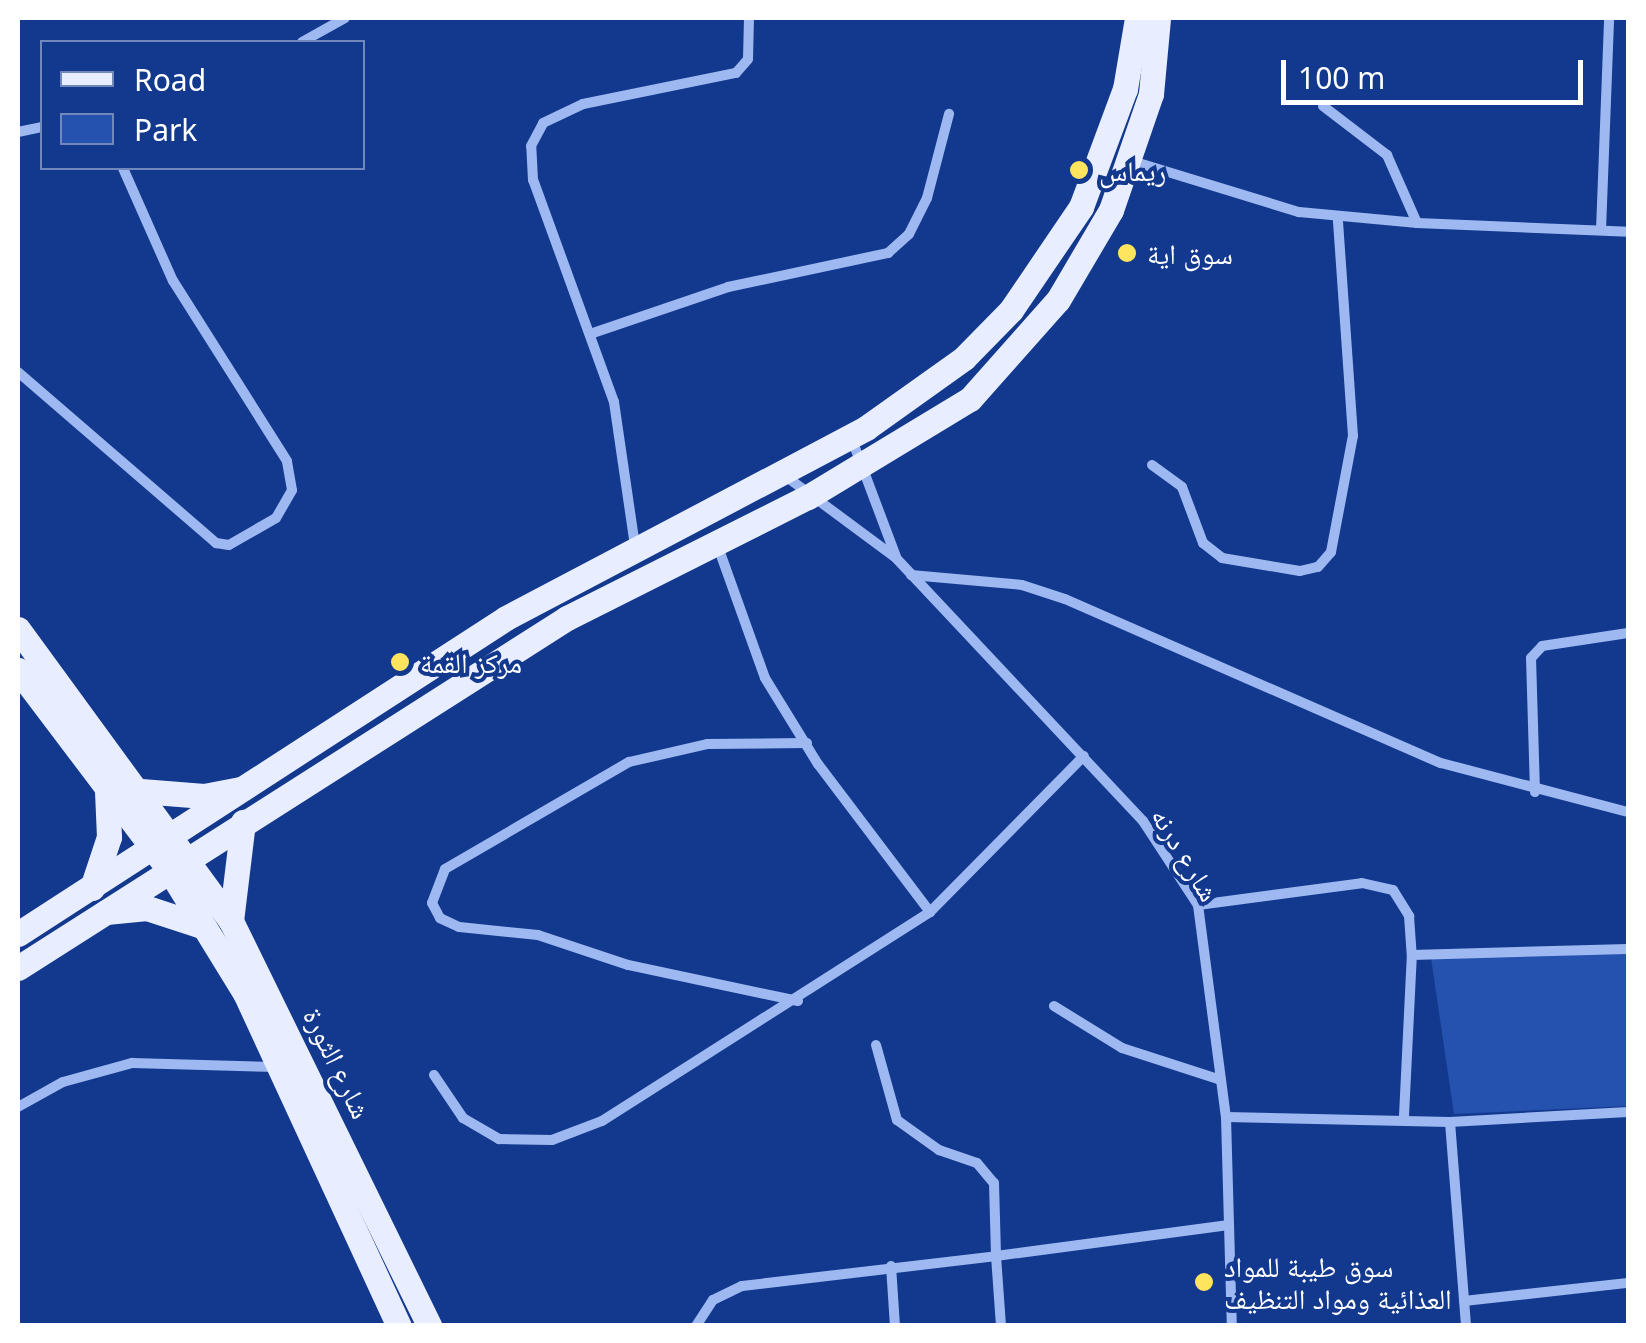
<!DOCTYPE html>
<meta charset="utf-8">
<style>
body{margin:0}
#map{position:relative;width:1646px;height:1343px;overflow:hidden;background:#13398f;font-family:"Noto Sans","Noto Naskh Arabic",sans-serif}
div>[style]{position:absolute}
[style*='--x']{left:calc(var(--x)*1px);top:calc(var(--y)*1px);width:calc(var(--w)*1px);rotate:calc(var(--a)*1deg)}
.green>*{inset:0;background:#2552ae}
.minor>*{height:10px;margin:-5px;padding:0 5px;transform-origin:5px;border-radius:5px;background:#9eb9f1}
.primary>*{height:25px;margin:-12.5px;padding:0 12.5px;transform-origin:12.5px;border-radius:12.5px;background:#e8eeff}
.dots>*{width:28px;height:28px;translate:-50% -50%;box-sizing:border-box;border:5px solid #13398f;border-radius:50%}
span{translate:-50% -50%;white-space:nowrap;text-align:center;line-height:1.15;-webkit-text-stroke:8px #13398f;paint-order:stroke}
.poi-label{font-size:28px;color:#fff}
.left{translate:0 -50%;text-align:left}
.street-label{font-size:28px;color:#fff}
.frame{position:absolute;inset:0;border:20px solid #fff;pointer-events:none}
.legend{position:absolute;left:40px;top:40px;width:325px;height:130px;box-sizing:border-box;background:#13398f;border:2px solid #7188bc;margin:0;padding:12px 18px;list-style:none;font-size:30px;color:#fff}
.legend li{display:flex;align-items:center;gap:20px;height:50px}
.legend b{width:50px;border:2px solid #7188bc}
.scale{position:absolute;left:1281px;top:60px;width:302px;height:45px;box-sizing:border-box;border:5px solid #fff;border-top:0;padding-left:12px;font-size:30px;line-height:35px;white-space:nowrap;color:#fff;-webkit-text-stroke:8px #13398f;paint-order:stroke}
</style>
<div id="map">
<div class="green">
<div style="clip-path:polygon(1628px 954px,1628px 1106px,1454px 1114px,1431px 958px)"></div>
</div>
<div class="minor">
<div style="--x:302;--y:42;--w:49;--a:-29.2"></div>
<div style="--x:1323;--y:106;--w:81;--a:37.4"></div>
<div style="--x:1387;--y:155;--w:74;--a:66.2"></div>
<div style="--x:1417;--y:223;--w:211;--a:2.4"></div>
<div style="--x:18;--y:132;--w:25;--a:-12"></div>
<div style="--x:1132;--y:161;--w:175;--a:17"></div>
<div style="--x:1299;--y:212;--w:119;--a:5.3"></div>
<div style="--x:1601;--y:230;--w:212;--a:-87.8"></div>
<div style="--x:593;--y:333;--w:143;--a:-18.8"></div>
<div style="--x:728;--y:287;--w:164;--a:-12"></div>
<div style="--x:888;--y:253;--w:28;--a:-42"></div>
<div style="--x:909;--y:234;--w:40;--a:-63.4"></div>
<div style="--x:927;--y:198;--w:87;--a:-75.3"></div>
<div style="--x:18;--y:372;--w:262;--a:40.8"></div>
<div style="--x:216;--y:543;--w:13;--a:9"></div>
<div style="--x:229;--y:545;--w:54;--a:-29.9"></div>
<div style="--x:276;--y:518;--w:32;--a:-60"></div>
<div style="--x:292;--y:490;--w:29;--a:-100"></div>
<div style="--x:287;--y:461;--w:213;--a:-122.3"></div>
<div style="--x:173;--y:281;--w:124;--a:-113.9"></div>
<div style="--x:851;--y:437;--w:128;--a:69.4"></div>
<div style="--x:1152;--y:465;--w:37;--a:36"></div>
<div style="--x:1182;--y:487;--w:60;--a:69.4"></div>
<div style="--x:1203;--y:543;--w:24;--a:38"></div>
<div style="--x:1222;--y:558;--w:79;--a:9.5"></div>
<div style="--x:1300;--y:571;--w:18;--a:-13"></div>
<div style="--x:1318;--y:567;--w:20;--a:-49"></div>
<div style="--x:1331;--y:552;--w:118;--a:-79.3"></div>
<div style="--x:1353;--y:436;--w:217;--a:-94"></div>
<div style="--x:784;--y:475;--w:139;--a:36.5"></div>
<div style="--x:896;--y:558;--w:361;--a:46.8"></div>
<div style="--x:1143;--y:821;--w:100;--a:56.8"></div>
<div style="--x:1198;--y:905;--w:214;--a:82.5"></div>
<div style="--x:1226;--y:1117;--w:209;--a:88.4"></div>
<div style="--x:717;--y:544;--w:142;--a:70.3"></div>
<div style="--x:765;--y:678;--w:101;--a:58.4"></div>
<div style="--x:818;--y:764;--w:186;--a:52.9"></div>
<div style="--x:635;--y:546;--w:146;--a:-98.3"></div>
<div style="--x:614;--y:402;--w:236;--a:-110"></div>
<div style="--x:533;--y:180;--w:34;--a:-93"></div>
<div style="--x:531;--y:146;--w:26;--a:-62"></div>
<div style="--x:543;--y:123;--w:44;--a:-25.4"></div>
<div style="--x:583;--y:104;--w:156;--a:-11.5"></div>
<div style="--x:736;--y:73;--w:18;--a:-49"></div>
<div style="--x:748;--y:59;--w:41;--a:-88.6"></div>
<div style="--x:911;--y:575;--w:111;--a:5.1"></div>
<div style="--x:1022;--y:585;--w:45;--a:18"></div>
<div style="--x:1065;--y:599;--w:410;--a:23.6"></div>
<div style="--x:1441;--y:763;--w:193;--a:14.7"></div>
<div style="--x:1535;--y:792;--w:134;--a:-91.7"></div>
<div style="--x:1531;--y:658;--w:16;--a:-47"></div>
<div style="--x:1542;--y:646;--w:87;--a:-8.6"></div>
<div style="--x:1198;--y:905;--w:165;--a:-7.6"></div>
<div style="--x:1362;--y:883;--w:32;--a:13"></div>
<div style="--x:1393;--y:890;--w:31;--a:58"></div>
<div style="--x:1409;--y:916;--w:39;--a:86"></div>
<div style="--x:798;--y:1001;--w:174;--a:-168"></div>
<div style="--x:628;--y:965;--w:95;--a:-161.6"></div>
<div style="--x:538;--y:935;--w:79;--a:-174.2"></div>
<div style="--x:459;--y:927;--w:21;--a:-155"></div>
<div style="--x:440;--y:918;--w:17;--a:-118"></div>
<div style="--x:432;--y:903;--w:36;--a:-69"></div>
<div style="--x:445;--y:869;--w:213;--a:-30.2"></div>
<div style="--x:629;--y:762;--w:80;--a:-13"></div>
<div style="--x:707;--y:744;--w:100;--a:-0.6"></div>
<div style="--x:1054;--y:1006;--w:80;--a:31.7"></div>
<div style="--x:1122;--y:1048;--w:104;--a:17.9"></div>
<div style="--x:876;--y:1045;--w:78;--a:74.4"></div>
<div style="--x:897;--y:1120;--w:52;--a:35.5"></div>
<div style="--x:939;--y:1150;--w:40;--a:18.9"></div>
<div style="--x:977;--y:1163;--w:26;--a:50"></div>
<div style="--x:994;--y:1183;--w:73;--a:88.4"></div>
<div style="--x:996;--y:1256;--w:233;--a:-7.6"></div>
<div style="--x:434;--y:1075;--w:52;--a:56"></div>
<div style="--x:463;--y:1118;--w:42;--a:30.3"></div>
<div style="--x:499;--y:1139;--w:53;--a:1.1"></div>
<div style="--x:552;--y:1140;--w:53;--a:-20.8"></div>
<div style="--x:602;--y:1121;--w:389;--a:-32.5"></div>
<div style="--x:930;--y:912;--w:219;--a:-45.4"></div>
<div style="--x:18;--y:1107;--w:51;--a:-29.1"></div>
<div style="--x:63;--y:1082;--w:72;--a:-15.4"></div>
<div style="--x:132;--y:1063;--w:145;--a:1.6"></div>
<div style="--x:1404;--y:1116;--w:161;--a:-87.2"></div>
<div style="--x:1412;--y:955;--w:216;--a:-1.6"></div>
<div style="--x:1226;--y:1117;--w:224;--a:1.3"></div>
<div style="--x:1450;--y:1122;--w:178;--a:-3.2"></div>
<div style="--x:1450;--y:1122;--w:205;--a:85.5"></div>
<div style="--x:891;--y:1266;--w:60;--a:86.2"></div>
<div style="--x:1464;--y:1301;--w:165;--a:-6.3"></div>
<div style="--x:696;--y:1326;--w:31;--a:-57"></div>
<div style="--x:713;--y:1300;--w:32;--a:-26"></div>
<div style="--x:742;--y:1286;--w:256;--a:-6.7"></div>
<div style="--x:996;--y:1256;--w:70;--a:85.9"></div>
</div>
<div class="primary">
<div style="--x:18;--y:629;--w:361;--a:53.9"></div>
<div style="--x:231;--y:921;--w:451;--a:63.9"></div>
<div style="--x:18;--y:670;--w:248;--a:52.9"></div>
<div style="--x:168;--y:868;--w:147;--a:58.4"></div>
<div style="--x:245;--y:993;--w:367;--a:65.2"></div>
<div style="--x:141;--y:791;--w:63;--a:4.5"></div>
<div style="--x:204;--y:796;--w:37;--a:-11"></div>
<div style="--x:92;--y:888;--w:54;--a:-71.6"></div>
<div style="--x:109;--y:837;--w:45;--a:-92.5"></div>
<div style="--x:106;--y:912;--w:41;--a:-5.6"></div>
<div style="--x:147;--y:908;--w:58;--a:18.1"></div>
<div style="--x:231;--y:921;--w:100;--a:-83.1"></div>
<div style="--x:18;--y:934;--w:581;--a:-32.92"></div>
<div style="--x:506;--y:618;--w:407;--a:-27.8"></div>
<div style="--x:866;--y:428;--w:120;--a:-35.5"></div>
<div style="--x:964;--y:358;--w:67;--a:-45.6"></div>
<div style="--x:1011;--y:310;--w:125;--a:-55.8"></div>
<div style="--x:1081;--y:207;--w:126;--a:-69.6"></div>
<div style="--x:1125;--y:89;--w:72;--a:-80.4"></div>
<div style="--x:18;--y:968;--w:651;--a:-32.52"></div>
<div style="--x:567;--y:618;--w:270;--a:-26.7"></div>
<div style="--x:808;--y:497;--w:189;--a:-31.2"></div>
<div style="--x:970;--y:399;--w:132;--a:-48.4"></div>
<div style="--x:1058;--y:300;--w:104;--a:-59.5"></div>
<div style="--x:1111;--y:210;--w:123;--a:-71"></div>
<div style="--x:1151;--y:94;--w:76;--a:-84.7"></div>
</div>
<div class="dots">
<div style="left:1079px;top:170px;background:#ffe55e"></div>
<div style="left:1127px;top:253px;background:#ffe55e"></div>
<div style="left:400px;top:662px;background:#ffe55e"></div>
<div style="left:1204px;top:1282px;background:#ffe55e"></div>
</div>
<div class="poi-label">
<span class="left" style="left:1099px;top:170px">ريماس</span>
<span class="left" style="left:1147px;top:253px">سوق اية</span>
<span class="left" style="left:420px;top:662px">مركز القمة</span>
<span class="left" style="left:1224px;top:1282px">سوق طيبة للمواد<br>العذائية ومواد التنظيف</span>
</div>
<div class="street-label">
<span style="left:1186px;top:854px;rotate:59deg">شارع درنه</span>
<span style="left:338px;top:1063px;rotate:64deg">شارع الثورة</span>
</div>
<div class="frame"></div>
<ul class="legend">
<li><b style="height:12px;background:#e8eeff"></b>Road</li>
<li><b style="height:28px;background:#2552ae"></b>Park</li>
</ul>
<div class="scale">100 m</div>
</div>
